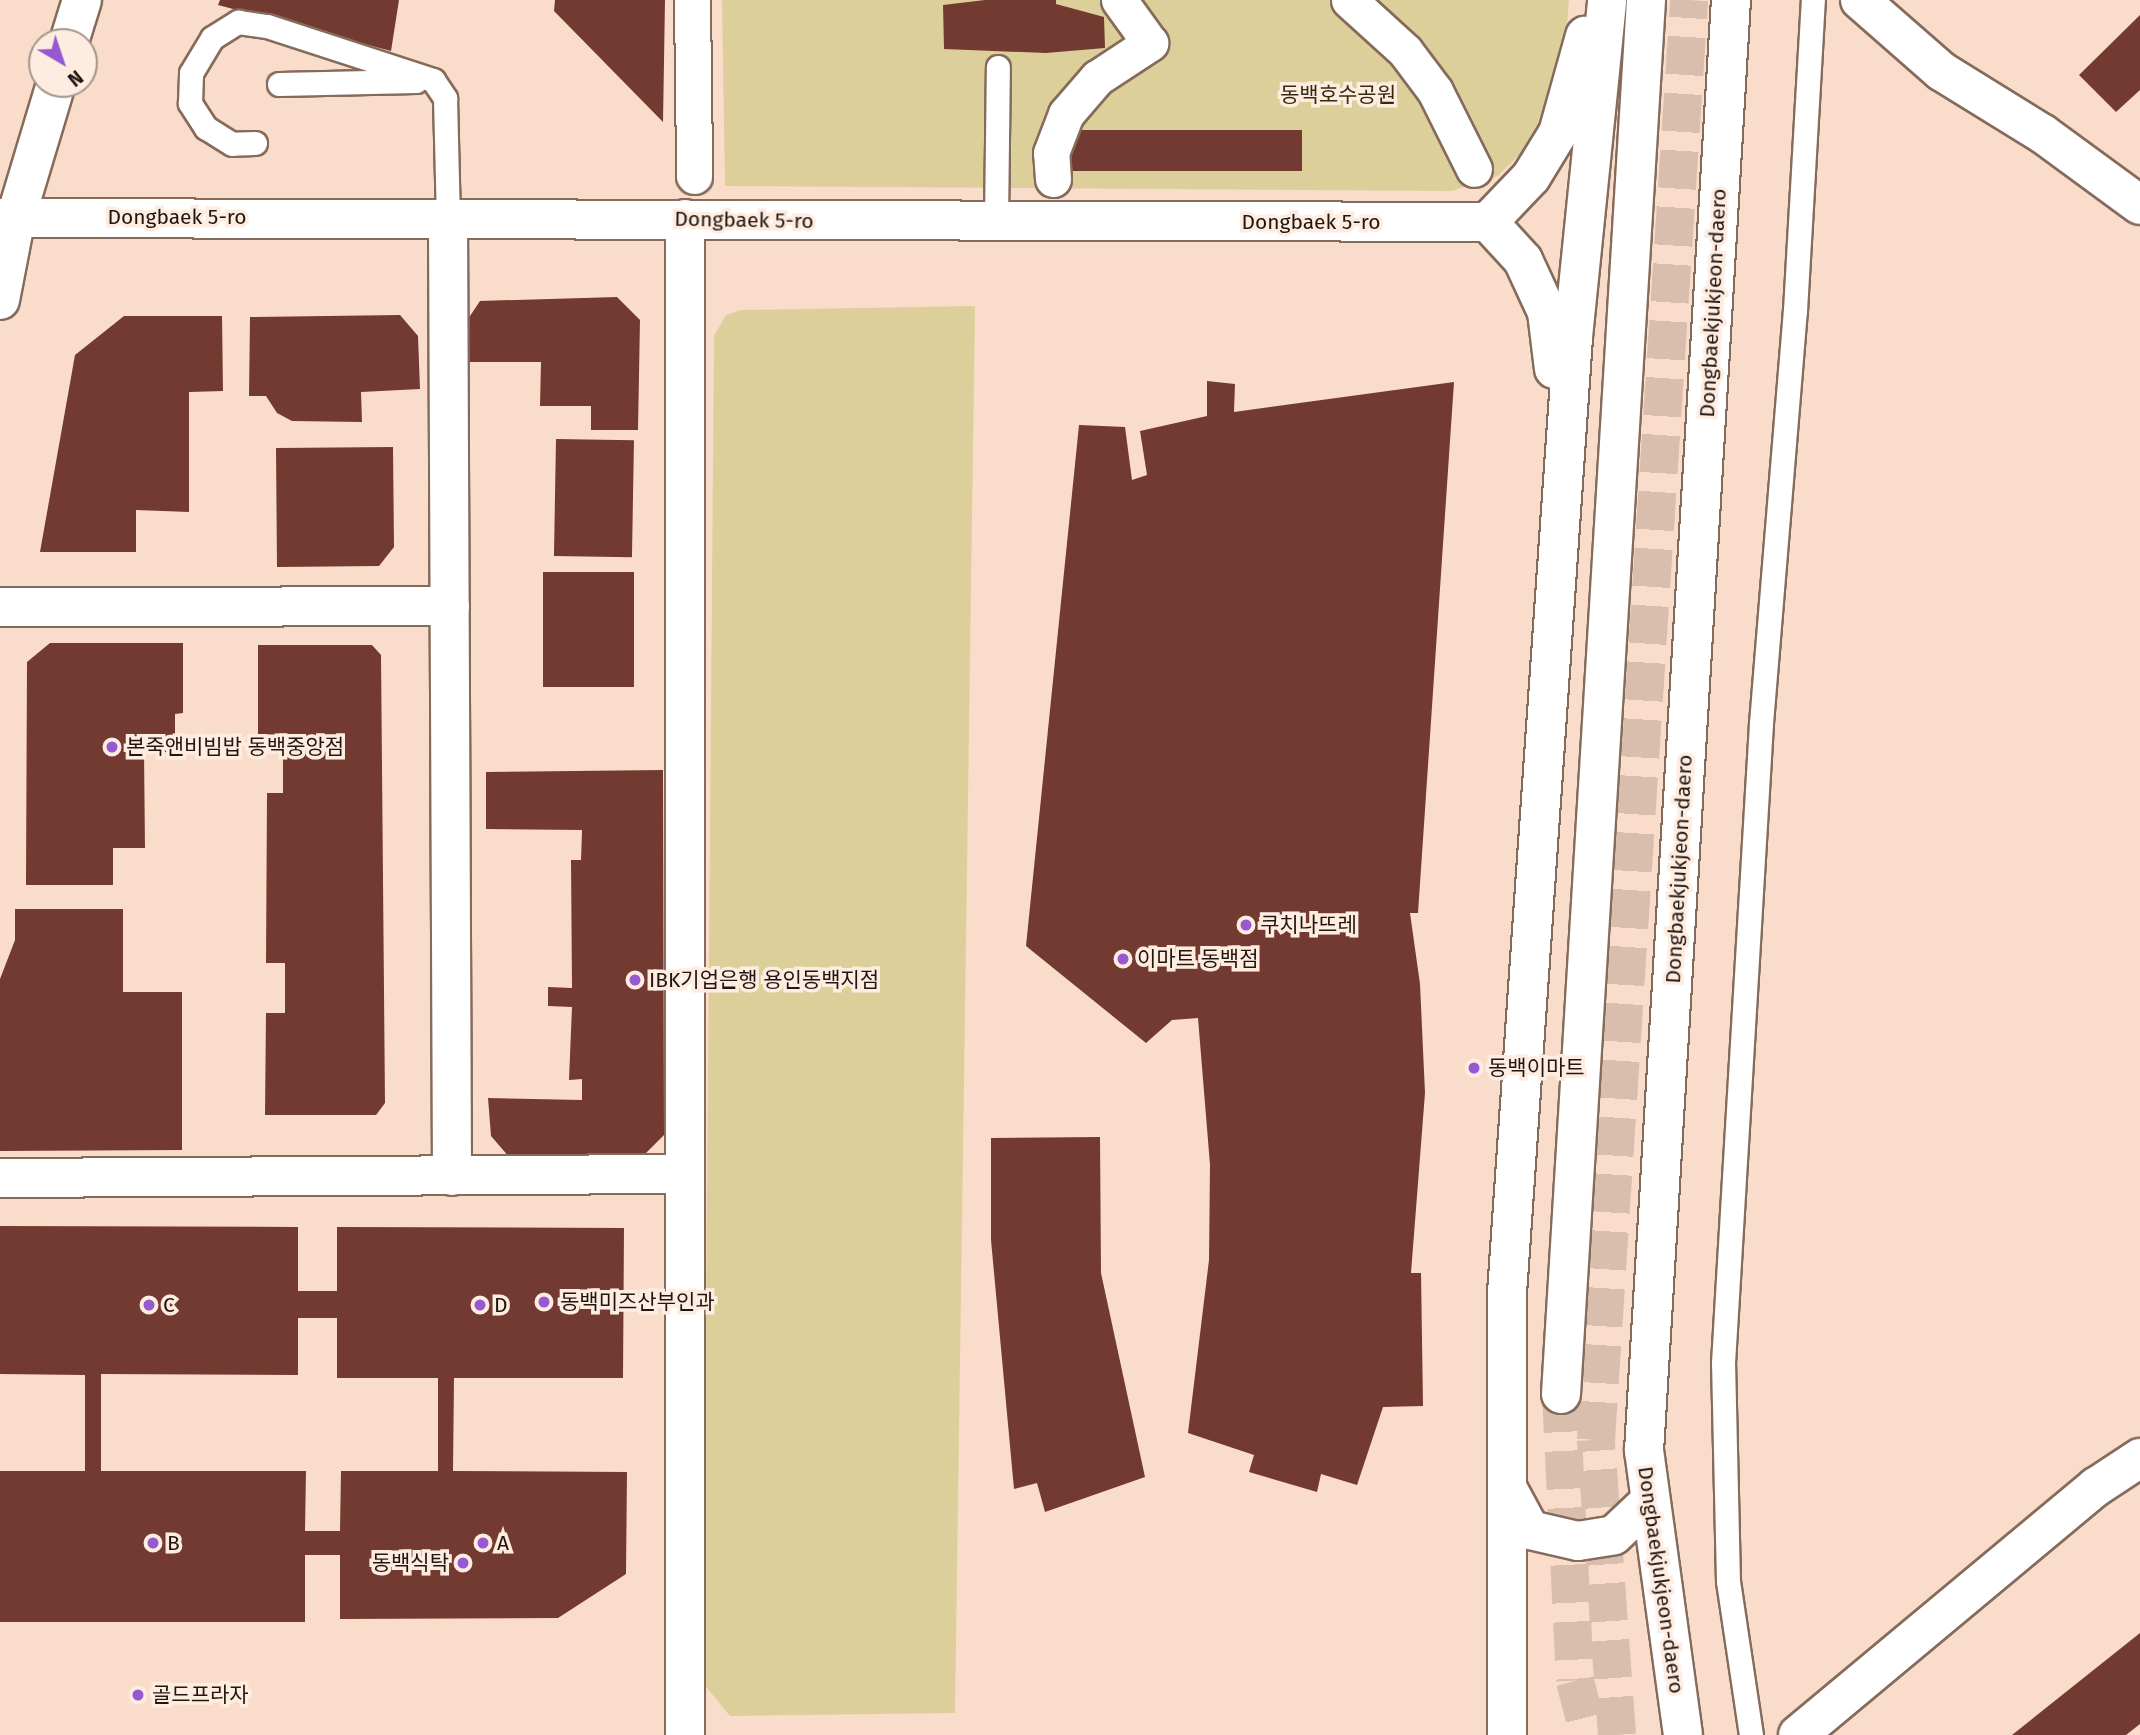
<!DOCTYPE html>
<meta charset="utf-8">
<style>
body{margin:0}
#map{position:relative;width:2140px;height:1735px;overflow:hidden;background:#fadcca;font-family:"Fira Sans","Noto Sans KR",sans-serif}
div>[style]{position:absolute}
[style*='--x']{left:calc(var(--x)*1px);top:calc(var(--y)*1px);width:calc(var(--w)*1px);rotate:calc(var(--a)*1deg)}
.green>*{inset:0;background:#ddcf9a}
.building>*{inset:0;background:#723a30;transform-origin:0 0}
.secondary-tunnel>*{height:38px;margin-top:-19px;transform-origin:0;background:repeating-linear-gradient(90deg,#d9beae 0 38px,transparent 0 57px)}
.roads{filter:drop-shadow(2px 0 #856b5b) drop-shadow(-2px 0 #856b5b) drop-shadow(0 2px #856b5b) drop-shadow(0 -2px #856b5b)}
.service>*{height:23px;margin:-11.5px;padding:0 11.5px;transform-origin:11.5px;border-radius:11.5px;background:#fff}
.pedestrian>*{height:35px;margin:-17.5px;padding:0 17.5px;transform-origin:17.5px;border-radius:17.5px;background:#fff}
.minor>*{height:38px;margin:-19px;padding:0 19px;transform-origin:19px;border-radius:19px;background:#fff}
.tertiary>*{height:38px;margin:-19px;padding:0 19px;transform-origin:19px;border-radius:19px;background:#fff}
.secondary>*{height:38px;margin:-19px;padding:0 19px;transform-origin:19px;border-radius:19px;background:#fff}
.dots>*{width:19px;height:19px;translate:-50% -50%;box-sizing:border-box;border:4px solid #feece1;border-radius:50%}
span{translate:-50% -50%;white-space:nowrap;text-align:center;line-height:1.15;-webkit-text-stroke:7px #feece1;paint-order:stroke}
.park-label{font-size:21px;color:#322b0e}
.street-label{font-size:21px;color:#201610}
.poi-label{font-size:21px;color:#201610}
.left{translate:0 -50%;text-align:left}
.right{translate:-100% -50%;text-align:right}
.north{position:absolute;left:28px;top:28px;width:70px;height:70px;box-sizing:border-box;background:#feece1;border:2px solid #a5968d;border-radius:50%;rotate:141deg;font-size:19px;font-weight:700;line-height:28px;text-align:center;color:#201610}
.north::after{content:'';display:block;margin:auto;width:24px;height:32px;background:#9659d0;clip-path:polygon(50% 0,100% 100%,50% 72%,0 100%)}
</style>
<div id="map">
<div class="green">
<div style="clip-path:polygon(722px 0,1569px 0,1563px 77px,1543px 131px,1498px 176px,1452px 191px,725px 186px)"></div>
<div style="clip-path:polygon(975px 306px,955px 1713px,730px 1716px,703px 1683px,714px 336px,726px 315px,741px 310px)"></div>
</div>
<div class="building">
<div style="clip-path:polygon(220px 0,399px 0,391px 51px,218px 5px)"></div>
<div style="clip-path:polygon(555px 0,665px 0,663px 122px,554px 11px)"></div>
<div style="clip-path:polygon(985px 0,1056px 0,1056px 4px,1104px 17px,1105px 48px,1046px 53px,944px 49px,943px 5px)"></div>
<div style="clip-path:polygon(2140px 15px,2140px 90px,2116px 112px,2079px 75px)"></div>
<div style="left:1071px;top:130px;width:231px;height:41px"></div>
<div style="clip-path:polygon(617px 297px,640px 320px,638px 430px,591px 430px,591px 406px,540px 406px,541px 362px,468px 362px,468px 319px,480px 301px)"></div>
<div style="clip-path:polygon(400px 315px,418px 336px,420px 389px,361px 392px,362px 422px,292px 421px,277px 413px,266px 396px,249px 396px,250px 317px)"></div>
<div style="clip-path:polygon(124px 316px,222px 316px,223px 391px,189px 392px,189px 512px,136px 510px,136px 552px,40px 552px,75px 355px)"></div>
<div style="clip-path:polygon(1207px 381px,1235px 384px,1234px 412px,1454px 382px,1418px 913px,1410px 913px,1420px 984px,1425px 1093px,1411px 1273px,1421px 1273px,1423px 1406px,1383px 1407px,1357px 1485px,1321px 1474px,1317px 1492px,1249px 1472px,1254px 1455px,1188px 1433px,1209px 1260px,1210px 1165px,1198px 1018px,1172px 1020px,1146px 1043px,1026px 946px,1079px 425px,1125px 427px,1132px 480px,1147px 475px,1140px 431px,1207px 416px)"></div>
<div style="left:556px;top:439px;width:78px;height:117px;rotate:1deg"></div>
<div style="clip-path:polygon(393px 447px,394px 547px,379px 566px,277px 567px,276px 448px)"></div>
<div style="left:634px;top:572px;width:115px;height:91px;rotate:90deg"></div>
<div style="clip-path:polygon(50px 643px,183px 643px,183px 713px,175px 714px,175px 752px,144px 752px,145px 848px,113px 848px,113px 885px,26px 885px,27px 662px)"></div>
<div style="clip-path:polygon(258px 645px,372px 645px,381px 655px,385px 1103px,376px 1115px,265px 1115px,266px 1013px,285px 1013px,285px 963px,266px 963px,267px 793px,283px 793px,283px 750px,258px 749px)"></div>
<div style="clip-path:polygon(663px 770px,664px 1135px,640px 1159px,510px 1158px,491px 1136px,488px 1098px,582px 1100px,582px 1079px,569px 1080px,572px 1007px,548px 1006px,548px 987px,572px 988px,571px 860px,581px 860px,582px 830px,486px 829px,486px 772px)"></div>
<div style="clip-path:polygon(15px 909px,123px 909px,123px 992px,182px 992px,182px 1150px,0 1151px,0 979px,15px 940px)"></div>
<div style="clip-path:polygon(1100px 1137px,1101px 1273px,1145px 1477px,1045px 1512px,1037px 1483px,1014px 1489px,991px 1240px,991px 1138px)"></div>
<div style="clip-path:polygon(evenodd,0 1226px,298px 1227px,298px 1291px,337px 1291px,337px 1227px,624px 1228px,623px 1378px,454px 1378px,453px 1471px,627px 1472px,626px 1574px,558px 1618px,340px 1619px,340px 1555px,305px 1555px,305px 1622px,0 1622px,0 1471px,85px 1471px,85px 1375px,0 1374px,0 1226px,298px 1318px,337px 1318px,337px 1378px,438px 1378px,438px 1471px,341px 1471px,340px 1531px,305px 1531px,306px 1471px,101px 1471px,101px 1374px,298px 1375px,298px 1318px)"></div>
<div style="clip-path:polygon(2140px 1633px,2140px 1724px,2126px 1735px,2012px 1735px)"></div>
</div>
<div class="secondary-tunnel">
<div style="--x:1561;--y:1394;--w:287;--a:87.2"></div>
<div style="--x:1575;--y:1681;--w:56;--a:75.5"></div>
<div style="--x:1617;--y:1735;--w:296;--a:-94.1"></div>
<div style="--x:1596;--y:1440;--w:1443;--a:-86.3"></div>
</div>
<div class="roads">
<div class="service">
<div style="--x:279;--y:84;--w:137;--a:-1.3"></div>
<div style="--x:255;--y:143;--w:23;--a:178"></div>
<div style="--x:232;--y:144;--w:31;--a:-148"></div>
<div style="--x:206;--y:128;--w:30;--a:-123"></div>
<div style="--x:190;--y:103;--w:30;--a:-88"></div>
<div style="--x:191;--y:73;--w:41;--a:-59"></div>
<div style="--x:212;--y:38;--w:31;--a:-32"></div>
<div style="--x:238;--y:22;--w:29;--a:8"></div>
<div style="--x:267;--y:26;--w:175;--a:18"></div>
<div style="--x:433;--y:80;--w:22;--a:56"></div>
<div style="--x:445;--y:98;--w:121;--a:88.6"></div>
<div style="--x:996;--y:222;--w:155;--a:-89.3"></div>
<div style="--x:1751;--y:1735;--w:156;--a:-98.5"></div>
<div style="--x:1728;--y:1581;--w:218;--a:-91.3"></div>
<div style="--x:1723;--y:1363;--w:641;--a:-86.6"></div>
<div style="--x:1761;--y:723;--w:414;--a:-85.3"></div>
<div style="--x:1795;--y:310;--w:311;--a:-86.7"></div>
</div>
<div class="pedestrian">
<div style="--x:692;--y:0;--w:176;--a:89.3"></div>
<div style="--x:1349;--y:0;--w:76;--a:42.3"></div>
<div style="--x:1405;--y:51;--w:50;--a:53.1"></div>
<div style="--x:1435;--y:91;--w:87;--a:63.4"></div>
<div style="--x:1053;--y:179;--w:26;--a:-94"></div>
<div style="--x:1051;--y:153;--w:42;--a:-69"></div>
<div style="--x:1066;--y:114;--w:48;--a:-49.3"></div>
<div style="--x:1097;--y:78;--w:64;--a:-33.4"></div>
<div style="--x:1150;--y:43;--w:53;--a:-125.8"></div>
</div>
<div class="minor">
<div style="--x:1860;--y:0;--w:108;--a:41.2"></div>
<div style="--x:1941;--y:71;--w:120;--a:31.7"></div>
<div style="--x:2043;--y:134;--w:120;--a:36.2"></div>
<div style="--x:448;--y:219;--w:957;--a:89.76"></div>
<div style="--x:0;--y:607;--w:450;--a:-0.1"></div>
<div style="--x:0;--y:1178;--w:682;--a:-0.34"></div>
</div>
<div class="tertiary">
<div style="--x:69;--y:42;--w:44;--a:-72.8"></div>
<div style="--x:0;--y:218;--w:1488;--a:0.15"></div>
<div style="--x:0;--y:300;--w:85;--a:-79.1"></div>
<div style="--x:16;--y:217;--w:139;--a:-73.3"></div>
<div style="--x:685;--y:1735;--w:1516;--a:-90"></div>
<div style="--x:1798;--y:1735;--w:388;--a:-39.8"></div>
<div style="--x:2096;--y:1487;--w:53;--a:-33.4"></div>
</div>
<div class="secondary">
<div style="--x:1554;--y:369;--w:57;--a:-97"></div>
<div style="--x:1547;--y:312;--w:57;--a:-114.8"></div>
<div style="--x:1523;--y:260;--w:52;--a:-132.6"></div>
<div style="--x:1488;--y:222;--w:62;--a:-46.3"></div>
<div style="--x:1531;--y:177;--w:52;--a:-58.5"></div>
<div style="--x:1558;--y:133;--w:101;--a:-74.4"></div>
<div style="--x:1561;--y:1394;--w:1397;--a:-86.51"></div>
<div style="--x:1509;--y:1491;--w:44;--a:61.7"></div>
<div style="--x:1530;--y:1530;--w:49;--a:12.9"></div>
<div style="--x:1578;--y:1541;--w:36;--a:-9"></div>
<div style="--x:1614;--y:1535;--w:47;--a:-43.3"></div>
<div style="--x:1507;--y:1735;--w:442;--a:-90"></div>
<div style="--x:1507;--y:1293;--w:958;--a:-86.05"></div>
<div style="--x:1573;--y:337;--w:339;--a:-84.2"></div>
<div style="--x:1683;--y:1735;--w:287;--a:-97.8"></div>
<div style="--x:1644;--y:1451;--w:1454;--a:-86.57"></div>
</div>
</div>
<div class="dots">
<div style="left:112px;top:747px;background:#9659d0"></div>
<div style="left:1246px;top:925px;background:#9659d0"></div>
<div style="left:1123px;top:959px;background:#9659d0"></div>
<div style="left:635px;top:980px;background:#9659d0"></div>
<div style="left:1474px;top:1068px;background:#9659d0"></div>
<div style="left:544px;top:1302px;background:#9659d0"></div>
<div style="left:149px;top:1305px;background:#9659d0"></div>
<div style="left:480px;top:1305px;background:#9659d0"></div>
<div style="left:153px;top:1543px;background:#9659d0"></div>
<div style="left:483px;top:1543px;background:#9659d0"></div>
<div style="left:463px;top:1563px;background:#9659d0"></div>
<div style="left:138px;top:1695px;background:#9659d0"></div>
</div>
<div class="park-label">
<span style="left:1338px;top:95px">동백호수공원</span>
</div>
<div class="street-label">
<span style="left:177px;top:217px">Dongbaek 5-ro</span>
<span style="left:744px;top:220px;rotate:1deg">Dongbaek 5-ro</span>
<span style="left:1311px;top:222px">Dongbaek 5-ro</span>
<span style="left:1713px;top:303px;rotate:-87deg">Dongbaekjukjeon-daero</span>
<span style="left:1679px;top:869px;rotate:-87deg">Dongbaekjukjeon-daero</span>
<span style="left:1661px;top:1580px;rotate:82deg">Dongbaekjukjeon-daero</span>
</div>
<div class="poi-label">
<span class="left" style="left:126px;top:747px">본죽앤비빔밥 동백중앙점</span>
<span class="left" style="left:1260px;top:925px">쿠치나뜨레</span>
<span class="left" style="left:1137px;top:959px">이마트 동백점</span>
<span class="left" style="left:649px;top:980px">IBK기업은행 용인동백지점</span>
<span class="left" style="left:1488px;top:1068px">동백이마트</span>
<span class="left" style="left:560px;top:1302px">동백미즈산부인과</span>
<span class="left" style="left:163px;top:1305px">C</span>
<span class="left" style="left:494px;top:1305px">D</span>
<span class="left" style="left:167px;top:1543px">B</span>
<span class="left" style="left:497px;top:1543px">A</span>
<span class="right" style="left:449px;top:1563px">동백식탁</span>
<span class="left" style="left:152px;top:1695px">골드프라자</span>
</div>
<div class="north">N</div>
</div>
